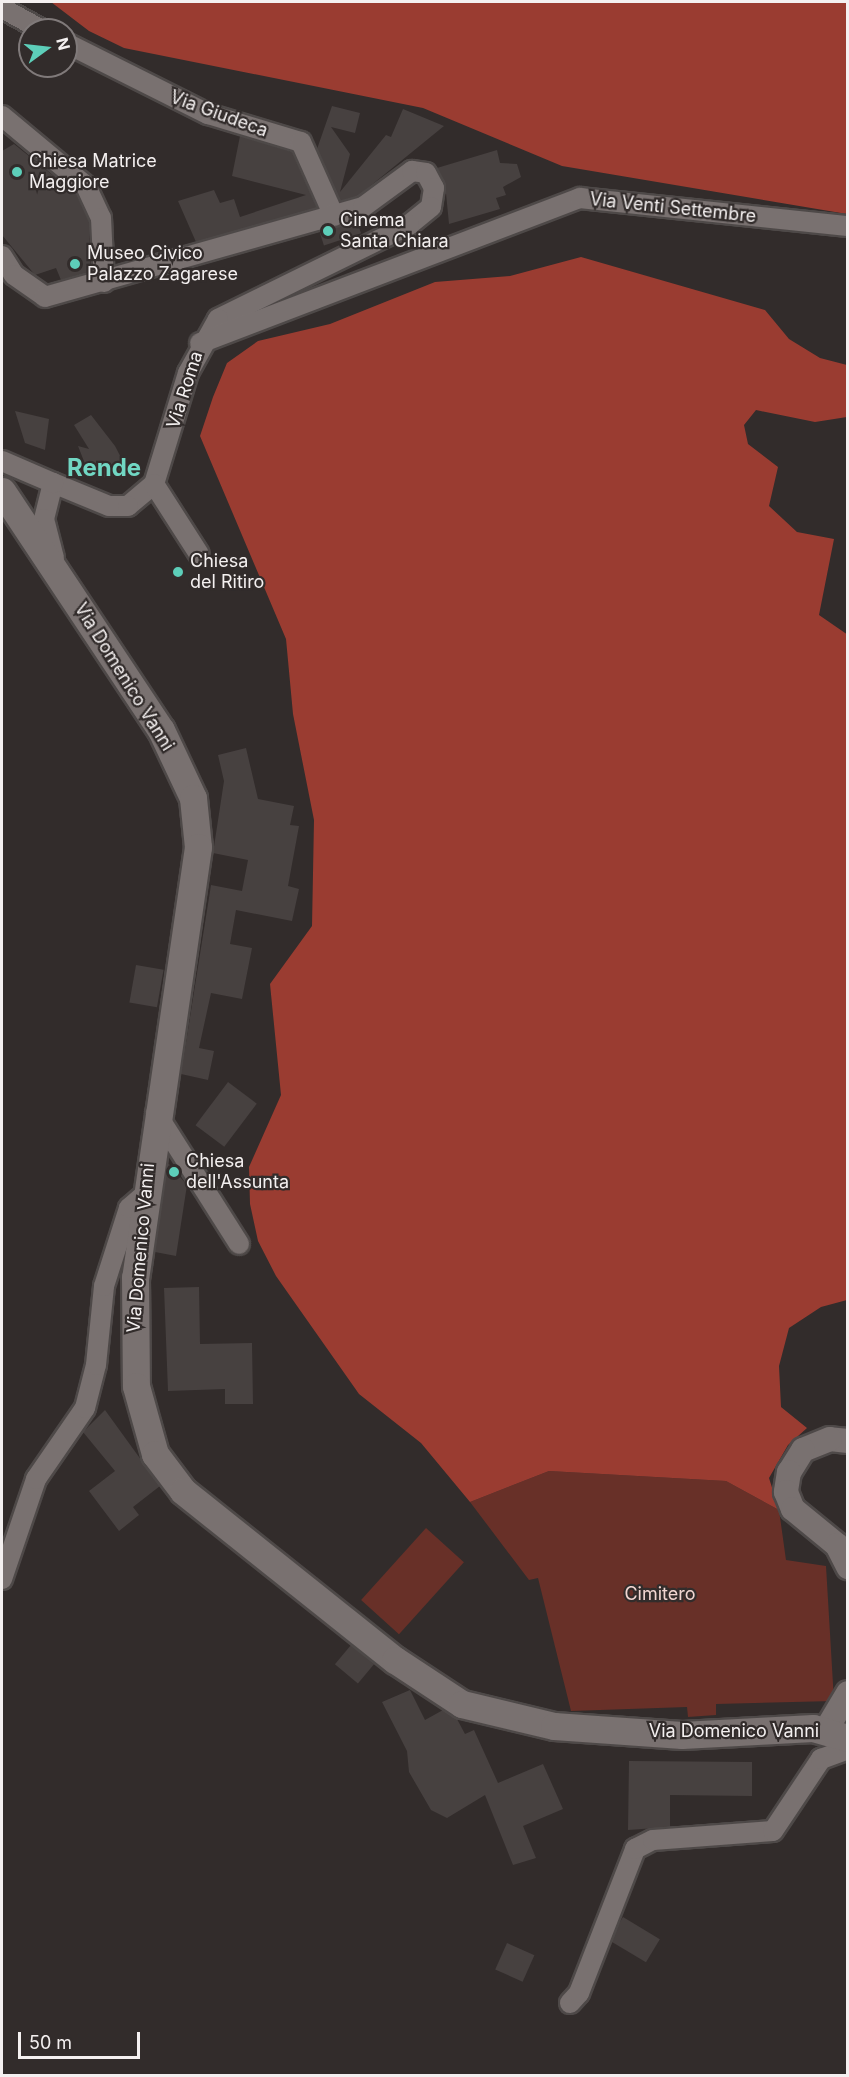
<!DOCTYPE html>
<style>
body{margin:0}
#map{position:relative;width:849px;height:2077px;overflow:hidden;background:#322c2b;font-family:Inter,sans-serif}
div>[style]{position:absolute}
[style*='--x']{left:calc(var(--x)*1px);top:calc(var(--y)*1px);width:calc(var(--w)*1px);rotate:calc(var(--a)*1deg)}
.green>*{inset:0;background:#683028;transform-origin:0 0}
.forest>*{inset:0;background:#9a3c31}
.building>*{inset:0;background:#474140;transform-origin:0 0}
.roads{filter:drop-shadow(2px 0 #4e4948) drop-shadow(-2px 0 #4e4948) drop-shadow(0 2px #4e4948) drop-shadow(0 -2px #4e4948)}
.minor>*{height:20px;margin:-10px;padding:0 10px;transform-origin:10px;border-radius:10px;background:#797170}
.tertiary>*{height:24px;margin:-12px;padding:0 12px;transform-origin:12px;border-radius:12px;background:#797170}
.secondary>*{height:27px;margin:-13.5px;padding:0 13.5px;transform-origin:13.5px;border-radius:13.5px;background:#797170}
.dots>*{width:16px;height:16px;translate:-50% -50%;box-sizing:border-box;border:3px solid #322c2b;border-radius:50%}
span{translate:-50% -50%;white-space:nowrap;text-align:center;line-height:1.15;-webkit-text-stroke:4.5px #322c2b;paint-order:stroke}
.street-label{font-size:18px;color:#f4f0f0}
.poi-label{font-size:18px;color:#f4f0f0}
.left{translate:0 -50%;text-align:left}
.park-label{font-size:18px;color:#f1d6d1}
.district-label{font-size:24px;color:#71d7c3;font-weight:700}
.frame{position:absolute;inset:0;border:3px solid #f4f0f0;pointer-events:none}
.north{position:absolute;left:18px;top:18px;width:60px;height:60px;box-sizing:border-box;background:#322c2b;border:2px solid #807a7a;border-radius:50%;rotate:75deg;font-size:16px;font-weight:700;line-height:24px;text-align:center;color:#f4f0f0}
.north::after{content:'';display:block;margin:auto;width:21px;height:27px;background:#5dceb9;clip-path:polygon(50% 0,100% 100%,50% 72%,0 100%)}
.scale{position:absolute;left:18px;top:2032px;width:122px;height:27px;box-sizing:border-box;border:3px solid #f4f0f0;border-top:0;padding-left:8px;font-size:18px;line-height:21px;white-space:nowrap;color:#f4f0f0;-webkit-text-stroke:4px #322c2b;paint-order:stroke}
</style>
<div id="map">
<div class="green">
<div style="clip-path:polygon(549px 1471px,726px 1481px,779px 1510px,786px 1560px,826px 1566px,834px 1701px,716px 1704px,716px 1715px,688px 1717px,687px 1707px,571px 1711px,538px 1578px,529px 1580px,470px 1502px)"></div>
<div style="left:426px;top:1528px;width:51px;height:97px;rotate:42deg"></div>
</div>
<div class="forest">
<div style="clip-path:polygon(51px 2px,847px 2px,847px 214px,562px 166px,423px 108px,124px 48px,89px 31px)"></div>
<div style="clip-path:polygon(581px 257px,765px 310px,789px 339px,820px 358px,847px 365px,847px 417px,815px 422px,756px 410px,744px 425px,748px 444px,778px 467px,769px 506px,797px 532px,834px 539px,819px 615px,848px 635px,847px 1300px,821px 1307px,789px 1328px,779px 1366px,781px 1407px,807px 1428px,788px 1445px,769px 1478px,779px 1510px,726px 1481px,549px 1471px,470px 1502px,421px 1443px,359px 1394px,276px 1276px,258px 1241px,250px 1204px,249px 1167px,281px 1095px,270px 984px,312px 926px,314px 820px,293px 714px,286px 639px,200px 436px,213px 397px,227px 363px,258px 341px,330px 324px,435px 282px,510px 276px)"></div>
</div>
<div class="building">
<div style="clip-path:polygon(332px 106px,360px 113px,355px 133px,331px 127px,350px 154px,340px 192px,386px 135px,391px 137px,403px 109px,444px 126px,358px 196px,340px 201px,317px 149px)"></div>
<div style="clip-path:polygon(240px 136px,292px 152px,317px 208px,196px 242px,178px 201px,214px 190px,220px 203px,234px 199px,240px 217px,306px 195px,232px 176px)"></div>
<div style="clip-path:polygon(14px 144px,76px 194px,89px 221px,91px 271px,61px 280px,56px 268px,35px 275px,2px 235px,2px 151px)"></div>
<div style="clip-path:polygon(497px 150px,500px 163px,517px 164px,521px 177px,503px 187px,506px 195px,496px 198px,500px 209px,449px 224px,445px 183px,437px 168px)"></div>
<div style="left:357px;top:221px;width:13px;height:39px;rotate:72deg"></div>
<div style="clip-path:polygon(15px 411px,49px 419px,45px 450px,25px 443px)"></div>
<div style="clip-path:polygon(91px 415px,115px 446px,128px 471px,107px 478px,89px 474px,78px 446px,89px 449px,74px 425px)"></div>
<div style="clip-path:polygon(246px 748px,258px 799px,294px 806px,290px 825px,299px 826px,288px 886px,299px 889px,292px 921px,236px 910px,230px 944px,252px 948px,242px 999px,211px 993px,199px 1048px,214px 1051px,208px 1080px,181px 1074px,211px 885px,242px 891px,248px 860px,213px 853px,224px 781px,218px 755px)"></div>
<div style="left:136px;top:965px;width:28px;height:38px;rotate:10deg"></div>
<div style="left:228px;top:1082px;width:36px;height:54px;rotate:37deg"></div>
<div style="clip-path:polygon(168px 1163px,187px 1185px,176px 1256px,155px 1252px)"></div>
<div style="clip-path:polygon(199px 1287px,200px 1344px,252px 1343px,253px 1404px,225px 1404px,225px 1389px,168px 1391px,164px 1288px)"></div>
<div style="clip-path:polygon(105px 1410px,160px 1486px,133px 1507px,139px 1515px,119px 1531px,89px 1491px,115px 1471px,83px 1432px)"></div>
<div style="left:351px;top:1645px;width:30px;height:25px;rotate:40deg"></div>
<div style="clip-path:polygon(410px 1690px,425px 1720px,443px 1710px,457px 1719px,465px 1734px,474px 1730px,498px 1783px,543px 1764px,563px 1809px,523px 1826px,536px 1858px,513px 1865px,485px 1795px,447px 1818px,431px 1810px,409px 1772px,407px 1751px,382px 1702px)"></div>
<div style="clip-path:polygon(629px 1761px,752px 1762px,752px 1796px,670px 1795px,670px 1827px,628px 1830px)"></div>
<div style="left:623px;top:1917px;width:43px;height:27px;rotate:31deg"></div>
<div style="left:507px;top:1943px;width:30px;height:29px;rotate:24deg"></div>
</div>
<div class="roads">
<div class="minor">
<div style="--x:2;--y:8;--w:46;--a:28.8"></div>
<div style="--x:66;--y:43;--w:159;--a:26.6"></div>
<div style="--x:208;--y:114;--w:97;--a:16.8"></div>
<div style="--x:301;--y:142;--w:81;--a:66"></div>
<div style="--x:2;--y:116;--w:109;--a:39.8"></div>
<div style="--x:86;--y:186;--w:35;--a:65"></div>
<div style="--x:101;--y:218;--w:64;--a:87.3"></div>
<div style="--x:2;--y:256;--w:22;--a:58"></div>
<div style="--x:14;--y:275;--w:38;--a:35"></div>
<div style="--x:45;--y:297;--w:330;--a:-15.8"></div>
<div style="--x:363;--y:207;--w:61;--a:-36.3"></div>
<div style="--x:412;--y:171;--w:14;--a:8"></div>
<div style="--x:426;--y:173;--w:17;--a:62"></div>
<div style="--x:434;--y:188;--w:19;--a:99"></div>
<div style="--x:431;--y:207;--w:28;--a:141"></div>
<div style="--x:409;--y:225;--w:213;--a:153.8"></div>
<div style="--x:218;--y:319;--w:62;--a:119.1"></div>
<div style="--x:188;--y:373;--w:116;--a:107"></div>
<div style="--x:154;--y:484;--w:34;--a:140"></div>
<div style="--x:128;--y:506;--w:19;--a:180"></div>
<div style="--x:109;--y:506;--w:61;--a:-157.7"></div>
<div style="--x:53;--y:483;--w:37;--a:104"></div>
<div style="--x:44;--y:519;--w:40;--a:75.6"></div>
<div style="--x:200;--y:343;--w:407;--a:-20.9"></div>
<div style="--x:580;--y:198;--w:269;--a:6"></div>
<div style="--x:2;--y:461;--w:56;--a:23.3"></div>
<div style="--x:154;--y:484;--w:83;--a:57.3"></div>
<div style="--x:156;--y:1113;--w:155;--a:57.6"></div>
<div style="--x:2;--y:1579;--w:106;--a:-71.2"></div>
<div style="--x:36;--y:1479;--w:86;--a:-55.4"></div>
<div style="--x:85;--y:1408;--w:44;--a:-75.7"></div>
<div style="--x:96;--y:1365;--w:79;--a:-84.2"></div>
<div style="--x:104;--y:1286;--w:82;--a:-72.2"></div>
<div style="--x:129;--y:1208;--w:18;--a:-41"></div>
<div style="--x:570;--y:2003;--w:13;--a:-48"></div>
<div style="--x:579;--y:1993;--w:155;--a:-68.7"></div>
<div style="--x:635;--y:1849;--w:20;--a:-27"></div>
<div style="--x:653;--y:1840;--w:120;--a:-4.3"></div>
<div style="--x:773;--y:1831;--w:87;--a:-56.3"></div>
<div style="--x:821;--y:1759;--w:29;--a:-20"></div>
</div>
<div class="tertiary">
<div style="--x:848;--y:1441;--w:18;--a:-174"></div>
<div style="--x:830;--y:1439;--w:29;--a:158"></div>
<div style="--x:803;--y:1450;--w:26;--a:122"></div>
<div style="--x:789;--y:1472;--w:20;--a:99"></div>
<div style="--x:786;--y:1492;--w:18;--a:68"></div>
<div style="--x:793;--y:1509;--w:57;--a:39.3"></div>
<div style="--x:837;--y:1545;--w:25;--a:63"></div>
<div style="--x:826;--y:1730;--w:43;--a:-59.3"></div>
</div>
<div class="secondary">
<div style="--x:2;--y:491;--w:287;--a:56.4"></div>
<div style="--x:161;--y:730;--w:75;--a:64.8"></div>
<div style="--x:193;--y:798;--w:49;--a:84.2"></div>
<div style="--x:198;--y:847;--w:435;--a:98.3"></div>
<div style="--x:135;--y:1277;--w:109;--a:89.5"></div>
<div style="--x:136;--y:1386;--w:71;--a:74.4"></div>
<div style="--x:155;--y:1454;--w:46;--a:52.9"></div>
<div style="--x:183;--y:1491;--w:271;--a:38.6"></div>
<div style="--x:395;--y:1660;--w:80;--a:33.3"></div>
<div style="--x:462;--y:1704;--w:95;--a:13.4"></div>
<div style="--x:554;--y:1726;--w:128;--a:4"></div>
<div style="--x:682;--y:1735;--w:131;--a:-3.1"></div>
<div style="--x:813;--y:1728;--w:36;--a:16"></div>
</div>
</div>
<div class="dots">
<div style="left:17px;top:172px;background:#5dceb9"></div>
<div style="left:328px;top:231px;background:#5dceb9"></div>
<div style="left:75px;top:264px;background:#5dceb9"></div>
<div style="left:178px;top:572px;background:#5dceb9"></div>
<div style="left:174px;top:1172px;background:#5dceb9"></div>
</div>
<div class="street-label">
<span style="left:219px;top:114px;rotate:20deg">Via Giudeca</span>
<span style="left:673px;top:208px;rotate:6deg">Via Venti Settembre</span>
<span style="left:185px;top:390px;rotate:-72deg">Via Roma</span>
<span style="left:124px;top:677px;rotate:58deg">Via Domenico Vanni</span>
<span style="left:141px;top:1248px;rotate:-85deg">Via Domenico Vanni</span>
<span style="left:734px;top:1731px">Via Domenico Vanni</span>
</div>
<div class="poi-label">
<span class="left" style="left:29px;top:172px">Chiesa Matrice<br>Maggiore</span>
<span class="left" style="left:340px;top:231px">Cinema<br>Santa Chiara</span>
<span class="left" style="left:87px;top:264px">Museo Civico<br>Palazzo Zagarese</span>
<span class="left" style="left:190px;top:572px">Chiesa<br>del Ritiro</span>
<span class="left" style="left:186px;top:1172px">Chiesa<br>dell'Assunta</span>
</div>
<div class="park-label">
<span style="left:660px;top:1594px">Cimitero</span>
</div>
<div class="district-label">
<span style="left:104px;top:468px">Rende</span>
</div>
<div class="frame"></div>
<div class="north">N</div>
<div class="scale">50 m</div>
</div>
